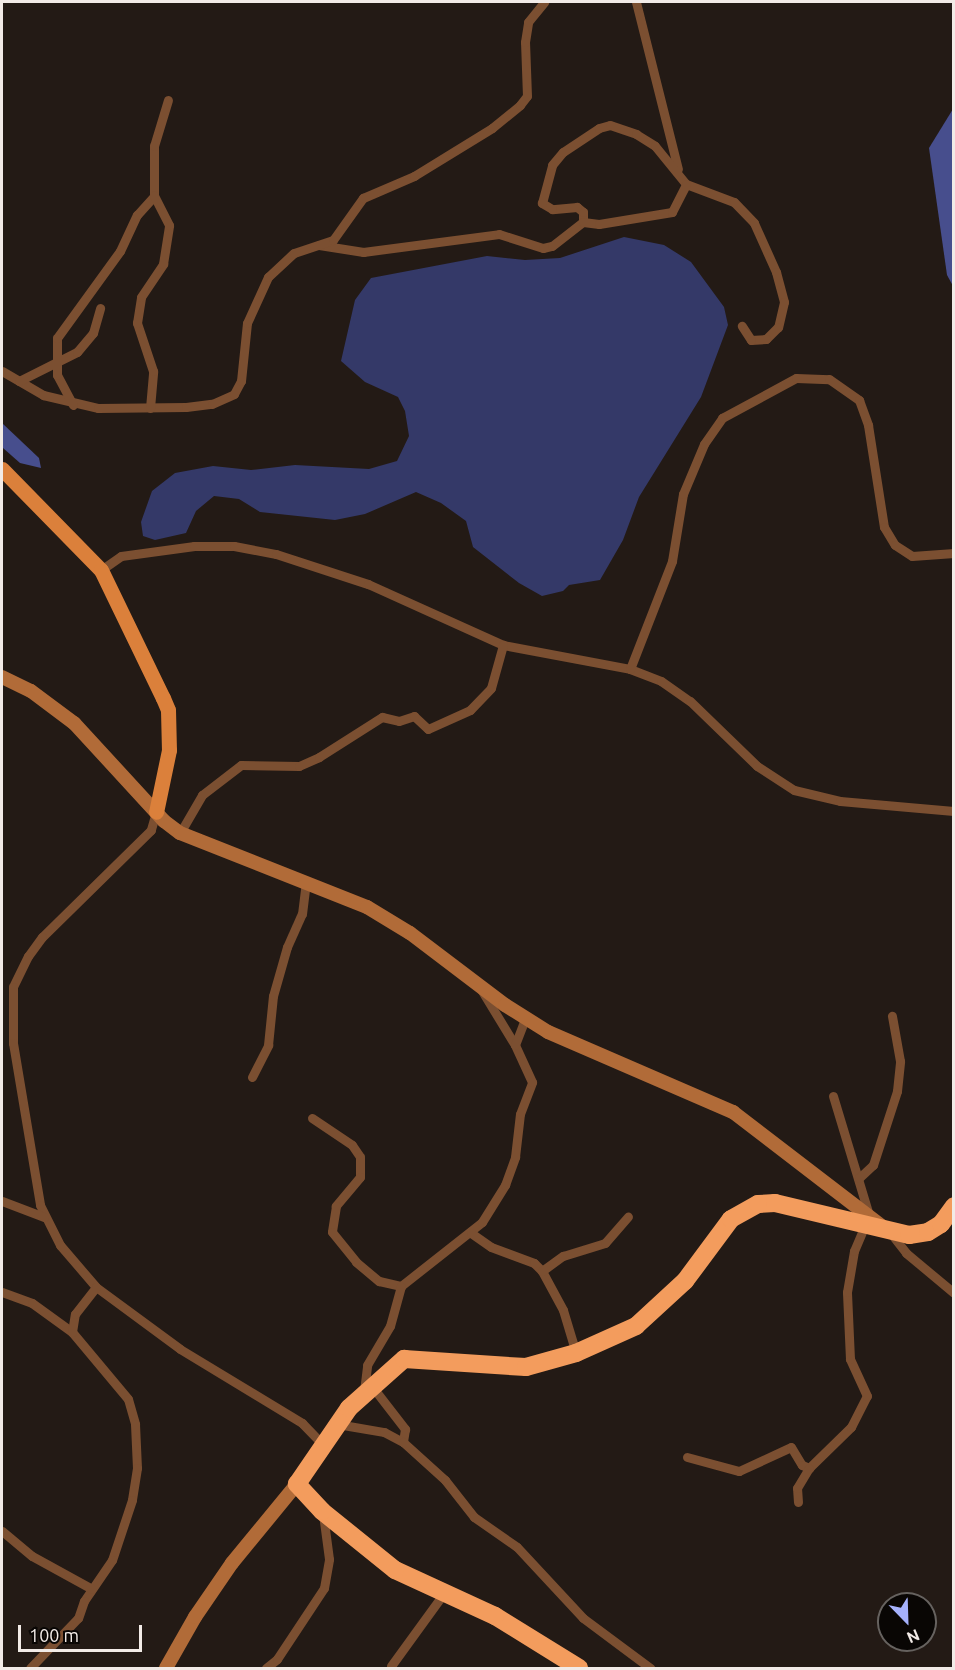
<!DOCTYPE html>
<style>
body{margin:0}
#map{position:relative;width:955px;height:1670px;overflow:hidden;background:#231a15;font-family:Ubuntu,sans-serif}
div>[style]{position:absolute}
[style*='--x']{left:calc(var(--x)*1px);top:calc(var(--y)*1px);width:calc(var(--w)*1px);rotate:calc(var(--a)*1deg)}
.green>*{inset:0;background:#343968}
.water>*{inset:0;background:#474e8d}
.street>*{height:9px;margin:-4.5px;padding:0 4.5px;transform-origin:4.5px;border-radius:4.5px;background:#7b4f31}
.secondary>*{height:14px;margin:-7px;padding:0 7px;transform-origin:7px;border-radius:7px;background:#b16b38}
.primary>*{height:15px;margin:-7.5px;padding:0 7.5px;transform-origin:7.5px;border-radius:7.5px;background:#db803b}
.highway>*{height:18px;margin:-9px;padding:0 9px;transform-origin:9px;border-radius:9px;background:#f39c5d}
span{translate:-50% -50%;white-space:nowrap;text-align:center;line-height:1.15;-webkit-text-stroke:6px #090604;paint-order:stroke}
.frame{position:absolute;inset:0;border:3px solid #f2ebe7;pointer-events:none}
.north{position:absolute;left:877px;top:1592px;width:60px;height:60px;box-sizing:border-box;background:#090604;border:2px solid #66625f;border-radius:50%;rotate:157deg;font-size:16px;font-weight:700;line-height:24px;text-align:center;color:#f2ebe7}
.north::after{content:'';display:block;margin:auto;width:21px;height:27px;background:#a5b1fc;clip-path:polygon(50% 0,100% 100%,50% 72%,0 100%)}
.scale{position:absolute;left:18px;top:1625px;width:124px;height:27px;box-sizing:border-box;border:3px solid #f2ebe7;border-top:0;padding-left:8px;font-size:18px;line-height:21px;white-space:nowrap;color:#f2ebe7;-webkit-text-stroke:4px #090604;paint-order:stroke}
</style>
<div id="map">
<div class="green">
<div style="clip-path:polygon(624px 237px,664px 245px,691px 262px,724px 307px,728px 325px,701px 397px,639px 497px,623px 540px,600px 580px,569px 585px,563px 591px,542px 596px,519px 583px,473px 547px,466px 521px,441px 503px,416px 492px,365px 514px,335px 520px,260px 512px,239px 499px,214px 496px,196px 511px,186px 533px,155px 540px,143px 536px,141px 522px,152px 491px,175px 473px,213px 466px,251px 470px,295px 465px,369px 469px,397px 461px,409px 436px,405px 411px,398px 397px,365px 382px,341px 361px,355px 300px,371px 278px,487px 256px,525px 260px,560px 258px)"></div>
</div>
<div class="water">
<div style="clip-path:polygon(953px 109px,953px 286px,947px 275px,929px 148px)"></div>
<div style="clip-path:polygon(2px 423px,39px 458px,41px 468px,20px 463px,3px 448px)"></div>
</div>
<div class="street">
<div style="--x:636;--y:2;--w:172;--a:75.9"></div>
<div style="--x:583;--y:222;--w:10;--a:-90"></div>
<div style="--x:583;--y:212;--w:8;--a:-140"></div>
<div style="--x:577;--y:207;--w:25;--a:175"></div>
<div style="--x:552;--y:209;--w:12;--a:-149"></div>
<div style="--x:542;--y:203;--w:39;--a:-75"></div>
<div style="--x:552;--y:165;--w:17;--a:-50"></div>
<div style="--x:563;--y:152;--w:43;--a:-33.7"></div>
<div style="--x:599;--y:128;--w:11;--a:-15"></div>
<div style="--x:610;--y:125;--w:28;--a:19"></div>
<div style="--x:636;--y:134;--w:22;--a:32"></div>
<div style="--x:655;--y:146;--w:49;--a:50.8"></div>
<div style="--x:686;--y:184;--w:51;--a:20.6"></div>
<div style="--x:734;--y:202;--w:29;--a:46"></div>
<div style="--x:754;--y:223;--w:54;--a:65.8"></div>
<div style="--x:776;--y:272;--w:31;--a:75"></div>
<div style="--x:784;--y:302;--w:26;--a:103"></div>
<div style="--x:778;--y:327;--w:17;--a:135"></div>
<div style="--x:766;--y:339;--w:15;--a:176"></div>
<div style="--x:751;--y:340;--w:17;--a:-123"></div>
<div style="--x:319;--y:245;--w:45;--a:9"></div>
<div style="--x:363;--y:252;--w:137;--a:-7.5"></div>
<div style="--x:499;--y:234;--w:46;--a:17.7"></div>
<div style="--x:543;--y:248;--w:9;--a:-13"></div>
<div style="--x:552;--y:246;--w:39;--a:-38"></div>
<div style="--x:583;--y:222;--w:16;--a:7"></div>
<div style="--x:599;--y:224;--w:74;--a:-9.3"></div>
<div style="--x:672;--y:212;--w:31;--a:-63"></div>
<div style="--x:2;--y:371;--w:48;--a:30.3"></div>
<div style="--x:43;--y:395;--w:57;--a:13.3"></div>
<div style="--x:98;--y:408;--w:88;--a:-0.7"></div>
<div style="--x:186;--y:407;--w:26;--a:-7"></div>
<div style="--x:212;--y:404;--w:24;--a:-24"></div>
<div style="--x:234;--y:394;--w:15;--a:-62"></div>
<div style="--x:241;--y:381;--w:58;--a:-84.1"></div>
<div style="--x:247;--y:323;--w:51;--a:-65.5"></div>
<div style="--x:268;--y:277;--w:35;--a:-43"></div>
<div style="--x:294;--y:253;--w:41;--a:-18.4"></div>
<div style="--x:333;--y:240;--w:52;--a:-54.5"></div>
<div style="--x:363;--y:198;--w:56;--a:-23.3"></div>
<div style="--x:414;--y:176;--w:92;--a:-31.6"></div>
<div style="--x:492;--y:128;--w:36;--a:-39"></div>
<div style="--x:520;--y:105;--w:11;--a:-52"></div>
<div style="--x:527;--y:96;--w:54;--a:-92.1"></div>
<div style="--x:525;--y:42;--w:20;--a:-81"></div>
<div style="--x:528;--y:22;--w:26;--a:-51"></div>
<div style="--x:19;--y:381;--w:65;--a:-26.6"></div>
<div style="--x:77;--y:352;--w:25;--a:-50"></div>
<div style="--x:93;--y:333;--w:26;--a:-74"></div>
<div style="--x:73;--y:405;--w:34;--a:-118"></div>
<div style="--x:57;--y:375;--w:37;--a:-90"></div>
<div style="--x:57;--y:338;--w:107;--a:-54.1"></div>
<div style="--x:120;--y:251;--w:40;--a:-65"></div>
<div style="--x:137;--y:215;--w:25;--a:-48"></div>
<div style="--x:154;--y:196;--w:50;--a:-90"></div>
<div style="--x:154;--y:146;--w:48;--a:-73.1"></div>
<div style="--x:150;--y:408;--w:37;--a:-85"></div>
<div style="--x:153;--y:371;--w:51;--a:-108.4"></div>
<div style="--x:137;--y:323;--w:26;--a:-81"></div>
<div style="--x:141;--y:297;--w:40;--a:-56"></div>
<div style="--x:163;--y:264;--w:39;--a:-81"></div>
<div style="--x:169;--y:225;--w:33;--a:-117"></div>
<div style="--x:101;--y:570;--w:24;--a:-35"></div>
<div style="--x:121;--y:556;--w:74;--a:-7.8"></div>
<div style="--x:194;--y:546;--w:40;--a:0"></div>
<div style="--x:234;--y:546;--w:43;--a:10.8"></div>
<div style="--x:276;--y:554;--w:97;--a:18.1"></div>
<div style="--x:368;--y:584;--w:148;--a:24.3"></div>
<div style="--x:503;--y:645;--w:129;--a:10.7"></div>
<div style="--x:630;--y:669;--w:33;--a:21"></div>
<div style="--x:661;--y:681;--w:35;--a:35"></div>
<div style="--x:690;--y:701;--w:93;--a:44.1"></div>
<div style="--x:757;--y:766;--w:44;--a:33"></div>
<div style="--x:794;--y:790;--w:47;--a:13.4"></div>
<div style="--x:840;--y:801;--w:114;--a:5"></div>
<div style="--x:630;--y:669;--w:116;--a:-68.7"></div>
<div style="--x:672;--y:561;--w:68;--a:-80.7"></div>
<div style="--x:683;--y:494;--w:54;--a:-67.2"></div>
<div style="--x:704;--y:444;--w:32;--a:-55"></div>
<div style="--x:722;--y:418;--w:84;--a:-28.4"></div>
<div style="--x:796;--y:378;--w:33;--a:2"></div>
<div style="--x:829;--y:379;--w:37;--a:35"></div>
<div style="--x:859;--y:400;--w:27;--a:70"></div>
<div style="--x:868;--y:425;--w:103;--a:81.1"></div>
<div style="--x:884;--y:527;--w:21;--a:59"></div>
<div style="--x:895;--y:545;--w:20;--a:33"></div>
<div style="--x:912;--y:556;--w:42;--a:-4.1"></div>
<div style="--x:156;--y:812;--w:19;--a:106"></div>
<div style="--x:151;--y:830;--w:153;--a:135.5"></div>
<div style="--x:42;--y:937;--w:24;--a:126"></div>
<div style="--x:28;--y:956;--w:34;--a:116"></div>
<div style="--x:13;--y:987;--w:56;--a:90"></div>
<div style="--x:13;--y:1043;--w:164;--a:80.5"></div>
<div style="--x:40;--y:1205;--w:45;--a:63.4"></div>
<div style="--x:60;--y:1245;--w:55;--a:49.4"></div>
<div style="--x:96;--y:1287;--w:104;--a:36.4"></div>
<div style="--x:180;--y:1349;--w:143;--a:31.2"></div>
<div style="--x:302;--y:1423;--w:29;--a:46"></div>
<div style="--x:180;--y:833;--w:44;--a:-59.9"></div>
<div style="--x:202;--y:795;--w:49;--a:-37.6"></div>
<div style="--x:241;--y:765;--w:58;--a:1"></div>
<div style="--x:299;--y:766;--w:22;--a:-24"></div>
<div style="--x:319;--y:757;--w:75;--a:-32.4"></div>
<div style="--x:382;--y:717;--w:17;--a:13"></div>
<div style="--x:399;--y:721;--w:16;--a:-18"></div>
<div style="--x:414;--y:716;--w:19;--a:43"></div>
<div style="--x:428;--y:729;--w:46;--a:-24.3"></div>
<div style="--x:470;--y:710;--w:30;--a:-46"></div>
<div style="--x:491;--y:688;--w:45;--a:-74.4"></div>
<div style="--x:482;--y:991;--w:63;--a:58.6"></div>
<div style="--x:252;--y:1077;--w:36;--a:-63"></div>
<div style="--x:268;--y:1045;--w:49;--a:-84.2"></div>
<div style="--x:273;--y:996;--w:51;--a:-74.1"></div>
<div style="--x:287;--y:947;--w:36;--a:-66"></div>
<div style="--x:302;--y:914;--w:33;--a:-83"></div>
<div style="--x:833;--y:1096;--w:121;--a:73.2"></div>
<div style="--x:312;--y:1118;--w:48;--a:34"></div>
<div style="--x:352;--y:1145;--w:14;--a:56"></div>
<div style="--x:360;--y:1157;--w:20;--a:90"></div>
<div style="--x:360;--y:1177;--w:38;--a:130"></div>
<div style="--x:336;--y:1206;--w:26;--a:99"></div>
<div style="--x:332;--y:1232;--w:38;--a:51"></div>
<div style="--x:356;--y:1262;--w:30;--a:40"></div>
<div style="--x:379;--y:1281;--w:23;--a:13"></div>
<div style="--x:401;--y:1286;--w:103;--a:-38.3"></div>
<div style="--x:482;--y:1222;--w:44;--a:-58.1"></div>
<div style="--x:505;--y:1185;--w:30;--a:-70"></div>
<div style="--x:515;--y:1157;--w:43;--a:-83.4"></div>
<div style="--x:520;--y:1114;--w:34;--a:-69"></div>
<div style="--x:532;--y:1082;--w:41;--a:-114.7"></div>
<div style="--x:515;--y:1045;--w:28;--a:-69"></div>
<div style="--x:859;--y:1178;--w:19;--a:-43"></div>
<div style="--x:873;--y:1165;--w:78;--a:-72"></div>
<div style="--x:897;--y:1091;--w:30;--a:-84"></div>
<div style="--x:900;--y:1061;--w:46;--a:-100.1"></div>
<div style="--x:2;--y:1201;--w:45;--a:20.9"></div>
<div style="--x:889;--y:1231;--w:28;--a:52"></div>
<div style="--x:906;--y:1253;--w:62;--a:39.8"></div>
<div style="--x:471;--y:1233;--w:24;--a:35"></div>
<div style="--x:491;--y:1247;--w:46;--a:20.4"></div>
<div style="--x:534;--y:1263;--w:11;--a:45"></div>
<div style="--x:542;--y:1271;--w:44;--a:61.7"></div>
<div style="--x:563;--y:1310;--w:45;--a:73.2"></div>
<div style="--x:542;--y:1271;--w:26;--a:-36"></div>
<div style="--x:563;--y:1256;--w:44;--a:-17.2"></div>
<div style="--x:605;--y:1243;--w:35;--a:-49"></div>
<div style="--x:2;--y:1292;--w:32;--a:20"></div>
<div style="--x:32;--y:1303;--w:49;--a:35.9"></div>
<div style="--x:72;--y:1332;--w:87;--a:50.1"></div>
<div style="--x:128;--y:1399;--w:26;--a:74"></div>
<div style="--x:135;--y:1424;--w:44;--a:87.4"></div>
<div style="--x:137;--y:1468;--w:32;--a:99"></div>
<div style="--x:132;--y:1500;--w:63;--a:108.4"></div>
<div style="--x:112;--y:1560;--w:50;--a:124.3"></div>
<div style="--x:84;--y:1601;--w:18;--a:109"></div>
<div style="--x:78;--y:1618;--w:69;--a:133.8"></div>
<div style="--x:72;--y:1332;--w:18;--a:-81"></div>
<div style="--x:75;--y:1314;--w:34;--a:-52"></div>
<div style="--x:371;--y:1385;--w:56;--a:52.3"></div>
<div style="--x:405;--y:1429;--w:13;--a:99"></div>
<div style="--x:364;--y:1391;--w:26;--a:-83"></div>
<div style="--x:367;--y:1365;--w:45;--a:-59.5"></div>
<div style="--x:390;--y:1326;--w:41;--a:-74.6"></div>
<div style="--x:337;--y:1424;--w:48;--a:9.7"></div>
<div style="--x:384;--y:1432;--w:21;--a:28"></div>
<div style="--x:403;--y:1442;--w:57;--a:42.1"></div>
<div style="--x:445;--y:1480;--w:47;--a:51.9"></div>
<div style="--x:474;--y:1517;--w:52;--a:34.9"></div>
<div style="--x:517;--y:1547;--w:97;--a:47.1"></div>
<div style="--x:583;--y:1618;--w:84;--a:36.7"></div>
<div style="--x:687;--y:1457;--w:54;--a:15.1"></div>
<div style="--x:739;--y:1471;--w:57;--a:-24.8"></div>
<div style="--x:791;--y:1447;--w:21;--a:59"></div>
<div style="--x:802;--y:1465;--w:8;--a:23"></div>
<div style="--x:809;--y:1468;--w:59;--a:-44.3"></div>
<div style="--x:851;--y:1427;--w:35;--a:-63"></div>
<div style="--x:867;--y:1396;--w:41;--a:-114.7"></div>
<div style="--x:850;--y:1359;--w:67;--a:-92.6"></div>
<div style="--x:847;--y:1292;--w:42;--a:-80.3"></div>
<div style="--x:854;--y:1251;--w:26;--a:-67"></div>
<div style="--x:798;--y:1502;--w:14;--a:-94"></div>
<div style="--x:797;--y:1488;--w:23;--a:-59"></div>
<div style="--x:2;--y:1531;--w:39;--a:40"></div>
<div style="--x:32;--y:1556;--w:68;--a:28.8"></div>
<div style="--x:391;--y:1666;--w:90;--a:-54"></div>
<div style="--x:266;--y:1668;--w:14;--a:-39"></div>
<div style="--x:277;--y:1659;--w:85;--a:-56.5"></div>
<div style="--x:324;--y:1588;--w:29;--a:-80"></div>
<div style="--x:329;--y:1559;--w:45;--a:-97.6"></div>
</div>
<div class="secondary">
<div style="--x:2;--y:677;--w:32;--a:26"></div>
<div style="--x:31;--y:691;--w:54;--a:36.7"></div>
<div style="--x:74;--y:723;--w:133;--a:47.4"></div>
<div style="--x:164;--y:821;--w:20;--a:37"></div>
<div style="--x:180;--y:833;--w:201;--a:21.6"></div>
<div style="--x:367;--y:907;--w:50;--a:31.2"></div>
<div style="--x:410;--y:933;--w:119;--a:37.2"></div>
<div style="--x:505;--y:1005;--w:51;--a:32.1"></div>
<div style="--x:548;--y:1032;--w:202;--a:23.4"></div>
<div style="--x:733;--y:1112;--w:194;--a:37.5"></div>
<div style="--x:166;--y:1668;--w:59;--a:-60.4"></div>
<div style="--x:195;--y:1617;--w:65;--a:-55.6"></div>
<div style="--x:232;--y:1563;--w:102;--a:-50.6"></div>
</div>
<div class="primary">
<div style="--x:2;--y:469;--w:141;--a:45.6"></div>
<div style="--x:101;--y:570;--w:142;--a:64.2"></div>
<div style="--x:163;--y:698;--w:13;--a:67"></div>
<div style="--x:168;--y:710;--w:40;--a:88.6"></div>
<div style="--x:169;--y:750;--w:63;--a:101.8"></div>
</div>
<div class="highway">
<div style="--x:579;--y:1668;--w:99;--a:-148.2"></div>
<div style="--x:495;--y:1616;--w:110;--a:-155.3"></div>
<div style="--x:395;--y:1570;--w:94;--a:-141.1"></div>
<div style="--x:322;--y:1511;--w:37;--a:-133"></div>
<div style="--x:297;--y:1484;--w:92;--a:-55.6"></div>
<div style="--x:349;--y:1408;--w:74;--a:-41.7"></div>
<div style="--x:404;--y:1359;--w:122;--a:3.8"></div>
<div style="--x:526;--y:1367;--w:52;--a:-15.6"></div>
<div style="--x:576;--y:1353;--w:66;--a:-24.2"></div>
<div style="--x:636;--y:1326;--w:67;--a:-42.6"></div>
<div style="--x:685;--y:1281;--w:77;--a:-53.4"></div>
<div style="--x:731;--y:1219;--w:31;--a:-29"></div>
<div style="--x:758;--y:1204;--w:17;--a:-3"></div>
<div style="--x:775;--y:1203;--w:138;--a:13.4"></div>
<div style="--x:909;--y:1235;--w:19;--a:-9"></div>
<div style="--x:928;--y:1232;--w:15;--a:-32"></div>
<div style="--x:941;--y:1224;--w:22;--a:-54"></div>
</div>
<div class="frame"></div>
<div class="north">N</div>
<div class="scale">100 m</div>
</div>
